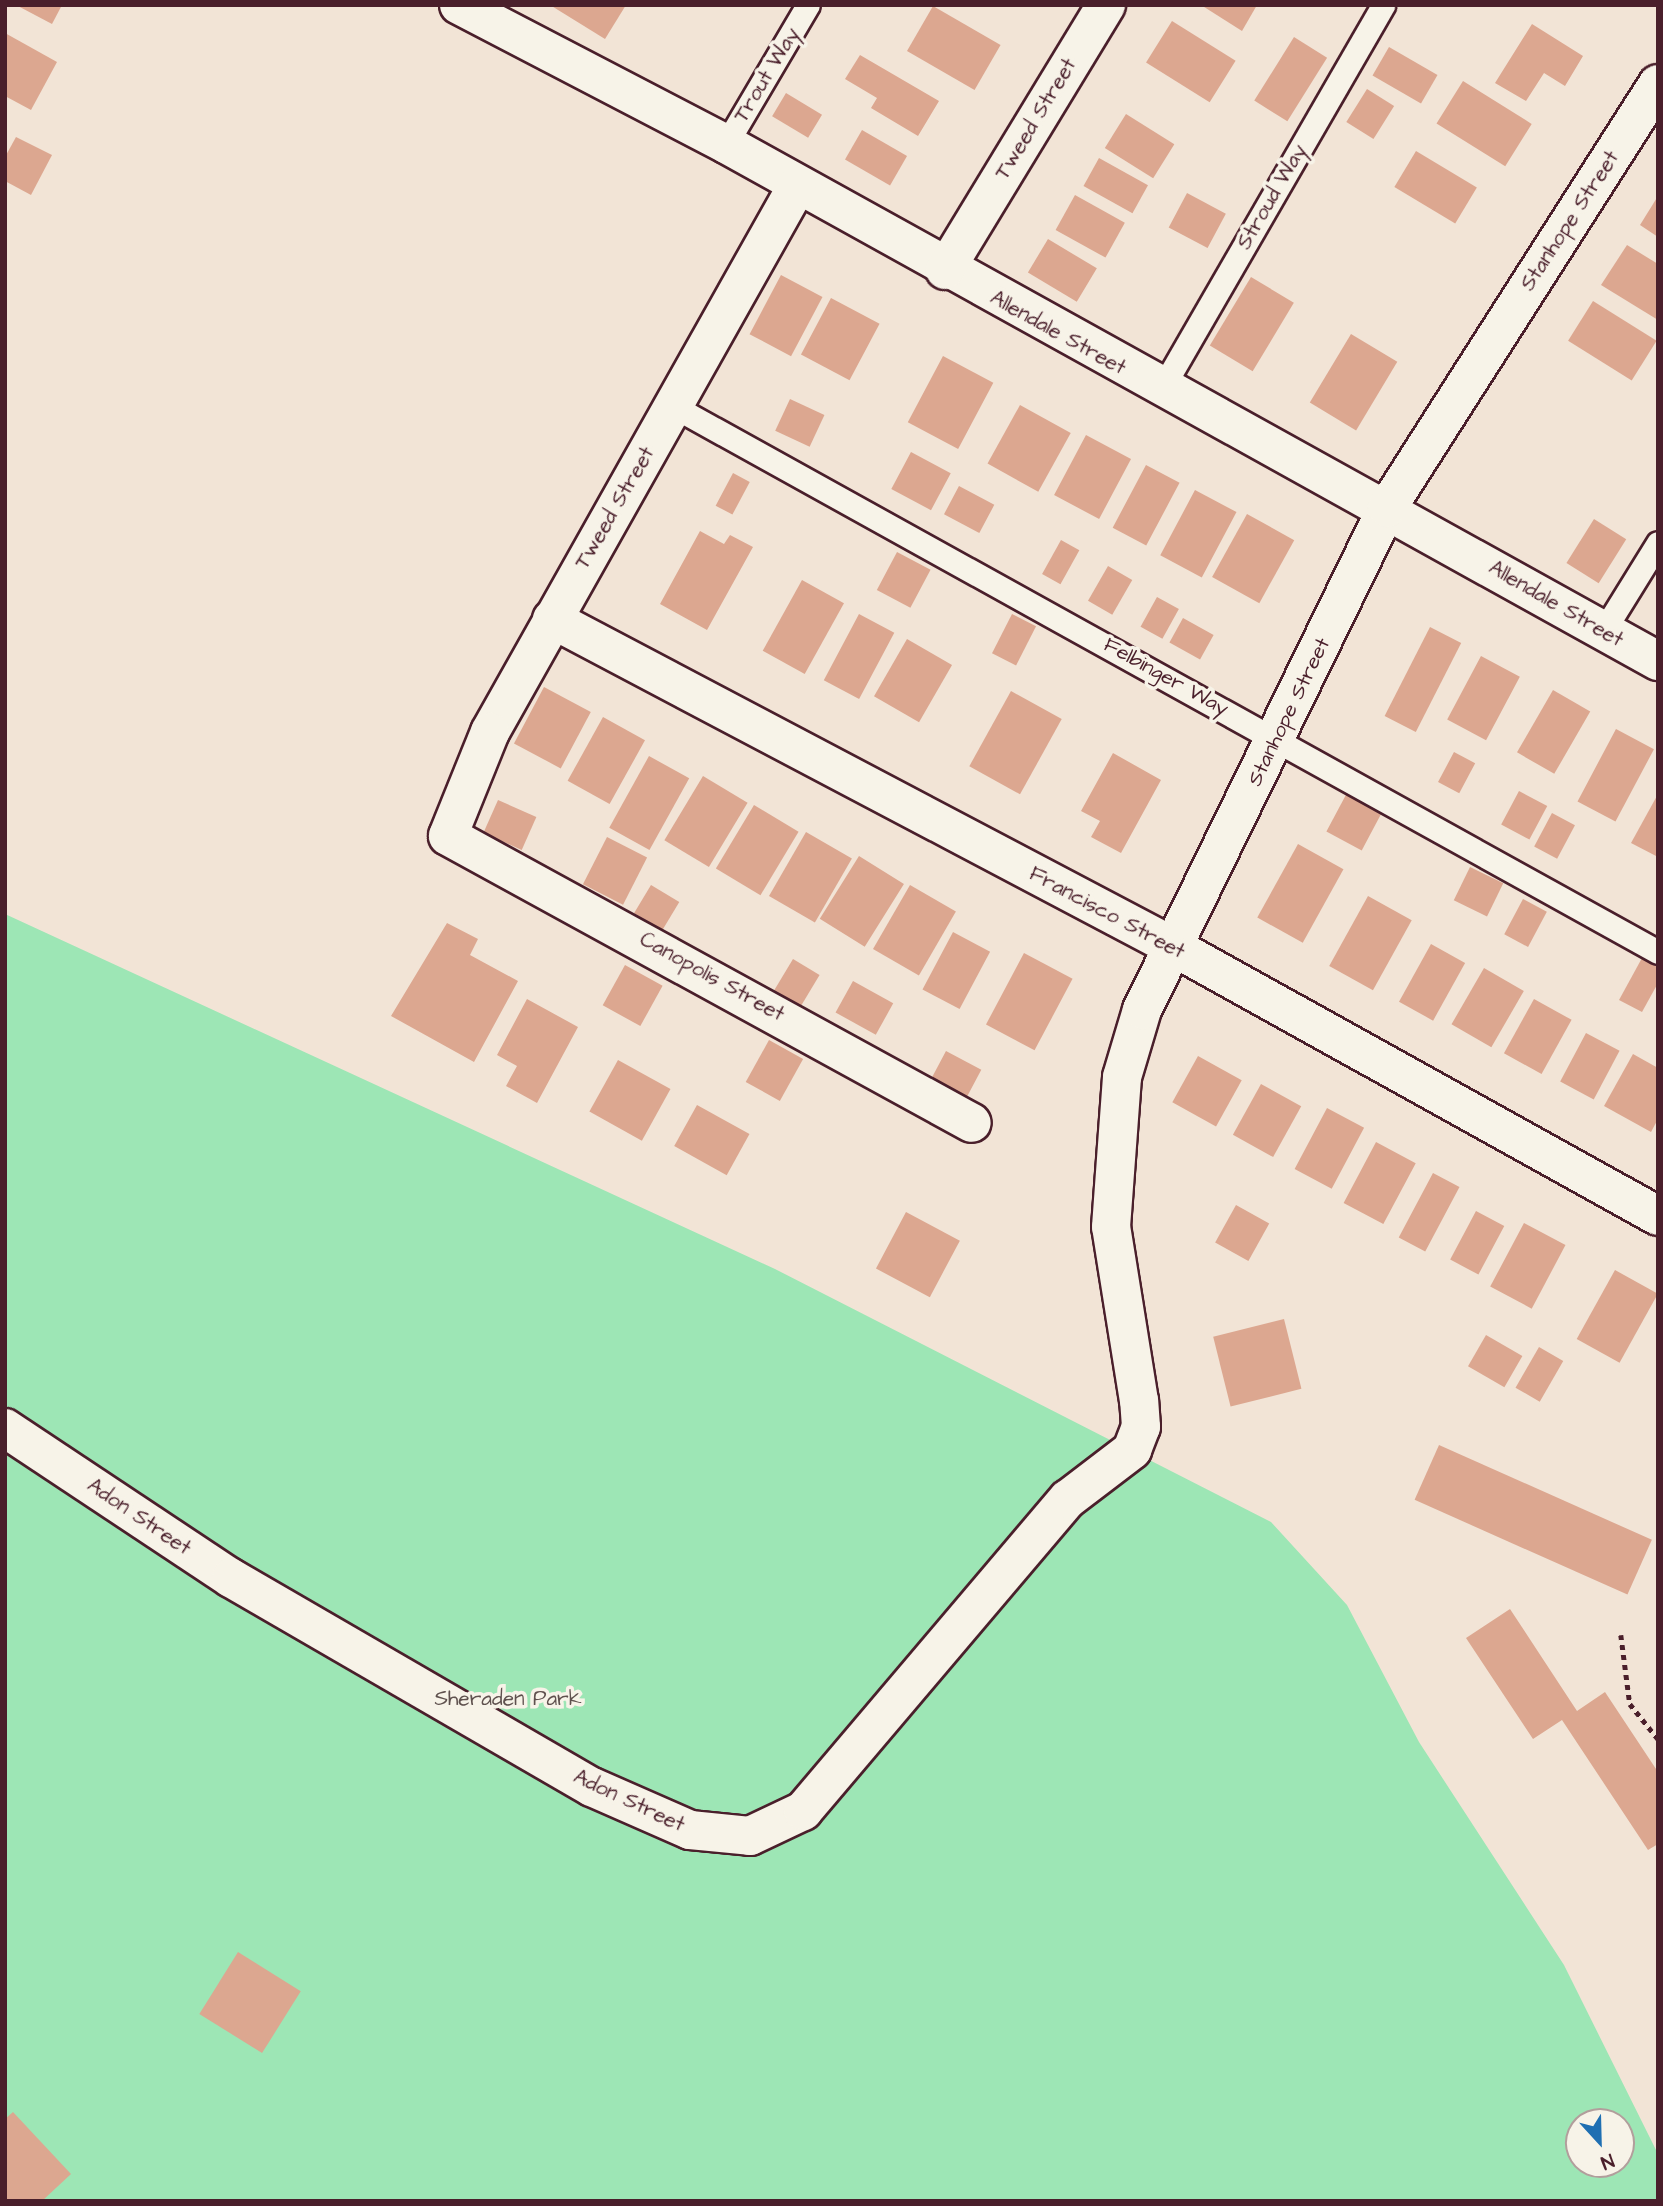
<!DOCTYPE html>
<style>
body{margin:0}
#map{position:relative;width:1663px;height:2206px;overflow:hidden;background:#f2e4d6;font-family:"Architects Daughter",sans-serif}
div>[style]{position:absolute}
[style*='--x']{left:calc(var(--x)*1px);top:calc(var(--y)*1px);width:calc(var(--w)*1px);rotate:calc(var(--a)*1deg)}
.green>*{inset:0;background:#9de6b5}
.building>*{inset:0;background:#dca790;transform-origin:0 0}
.path>*{height:4.5px;margin-top:-2.25px;transform-origin:0;background:repeating-linear-gradient(90deg,#4a1f2b 0 5px,transparent 0 10px)}
.roads{filter:drop-shadow(2px 0 #4a1f2b) drop-shadow(-2px 0 #4a1f2b) drop-shadow(0 2px #4a1f2b) drop-shadow(0 -2px #4a1f2b)}
.lane>*{height:23px;margin:-11.5px;padding:0 11.5px;transform-origin:11.5px;border-radius:11.5px;background:#f7f3e8}
.street>*{height:38px;margin:-19px;padding:0 19px;transform-origin:19px;border-radius:19px;background:#f7f3e8}
span{translate:-50% -50%;white-space:nowrap;text-align:center;line-height:1.15;-webkit-text-stroke:7px #f7f3e8;paint-order:stroke}
.street-label{font-size:21px;color:#4a1f2b}
.park-label{font-size:21px;color:#5f514e}
.frame{position:absolute;inset:0;border:7px solid #4a1f2b;pointer-events:none}
.north{position:absolute;left:1565px;top:2108px;width:70px;height:70px;box-sizing:border-box;background:#f7f3e8;border:2px solid #b29e9c;border-radius:50%;rotate:158deg;font-size:19px;font-weight:700;line-height:28px;text-align:center;color:#4a1f2b}
.north::after{content:'';display:block;margin:auto;width:24px;height:32px;background:#1f6fb2;clip-path:polygon(50% 0,100% 100%,50% 72%,0 100%)}
</style>
<div id="map">
<div class="green">
<div style="clip-path:polygon(evenodd,5px 914px,775px 1269px,1271px 1522px,1347px 1605px,1419px 1742px,1564px 1965px,1658px 2154px,1658px 2201px,5px 2201px,5px 914px,1579px 2122px,1621px 2122px,1621px 2164px,1579px 2164px,1579px 2122px)"></div>
</div>
<div class="building">
<div style="clip-path:polygon(16px 5px,62px 5px,52px 24px)"></div>
<div style="clip-path:polygon(550px 5px,626px 5px,605px 39px)"></div>
<div style="clip-path:polygon(1201px 5px,1257px 5px,1242px 31px)"></div>
<div style="left:933px;top:6px;width:78px;height:52px;rotate:30deg"></div>
<div style="left:1172px;top:21px;width:75px;height:49px;rotate:32deg"></div>
<div style="clip-path:polygon(1532px 24px,1583px 56px,1565px 86px,1544px 73px,1526px 101px,1495px 83px)"></div>
<div style="clip-path:polygon(5px 33px,57px 62px,31px 110px,5px 96px)"></div>
<div style="left:1294px;top:37px;width:39px;height:75px;rotate:32deg"></div>
<div style="left:1389px;top:47px;width:56px;height:33px;rotate:30deg"></div>
<div style="clip-path:polygon(860px 55px,939px 101px,918px 136px,871px 108px,877px 98px,845px 79px)"></div>
<div style="left:1463px;top:81px;width:81px;height:50px;rotate:32deg"></div>
<div style="left:1367px;top:89px;width:32px;height:39px;rotate:32deg"></div>
<div style="left:786px;top:93px;width:42px;height:27px;rotate:31deg"></div>
<div style="left:1126px;top:114px;width:57px;height:40px;rotate:32deg"></div>
<div style="left:862px;top:130px;width:52px;height:34px;rotate:30deg"></div>
<div style="clip-path:polygon(16px 137px,52px 155px,31px 195px,5px 181px,5px 157px)"></div>
<div style="left:1416px;top:151px;width:71px;height:42px;rotate:31deg"></div>
<div style="left:1099px;top:158px;width:56px;height:32px;rotate:29deg"></div>
<div style="left:1187px;top:193px;width:44px;height:39px;rotate:28deg"></div>
<div style="left:1075px;top:195px;width:57px;height:40px;rotate:29deg"></div>
<div style="clip-path:polygon(1658px 196px,1658px 237px,1640px 225px)"></div>
<div style="left:1048px;top:239px;width:57px;height:39px;rotate:31deg"></div>
<div style="clip-path:polygon(1627px 245px,1658px 264px,1658px 320px,1601px 285px)"></div>
<div style="left:781px;top:275px;width:47px;height:67px;rotate:28deg"></div>
<div style="left:1251px;top:277px;width:50px;height:80px;rotate:31deg"></div>
<div style="left:831px;top:298px;width:55px;height:64px;rotate:28deg"></div>
<div style="left:1593px;top:301px;width:75px;height:47px;rotate:32deg"></div>
<div style="left:1351px;top:334px;width:54px;height:80px;rotate:31deg"></div>
<div style="left:943px;top:356px;width:57px;height:75px;rotate:28deg"></div>
<div style="left:790px;top:399px;width:38px;height:35px;rotate:25deg"></div>
<div style="left:1020px;top:405px;width:58px;height:67px;rotate:29deg"></div>
<div style="left:1086px;top:435px;width:51px;height:68px;rotate:28deg"></div>
<div style="left:911px;top:452px;width:45px;height:42px;rotate:28deg"></div>
<div style="left:1146px;top:465px;width:38px;height:71px;rotate:28deg"></div>
<div style="left:733px;top:473px;width:19px;height:37px;rotate:28deg"></div>
<div style="left:959px;top:486px;width:40px;height:32px;rotate:28deg"></div>
<div style="left:1195px;top:490px;width:47px;height:74px;rotate:28deg"></div>
<div style="left:1247px;top:514px;width:54px;height:72px;rotate:29deg"></div>
<div style="left:1594px;top:519px;width:38px;height:52px;rotate:32deg"></div>
<div style="clip-path:polygon(700px 531px,724px 544px,730px 535px,753px 547px,707px 630px,660px 604px)"></div>
<div style="left:1061px;top:540px;width:21px;height:39px;rotate:29deg"></div>
<div style="left:897px;top:552px;width:38px;height:43px;rotate:28deg"></div>
<div style="left:1108px;top:566px;width:28px;height:40px;rotate:30deg"></div>
<div style="left:802px;top:580px;width:48px;height:81px;rotate:29deg"></div>
<div style="left:1157px;top:597px;width:25px;height:34px;rotate:29deg"></div>
<div style="left:859px;top:614px;width:40px;height:75px;rotate:28deg"></div>
<div style="left:1012px;top:614px;width:27px;height:44px;rotate:27deg"></div>
<div style="left:1183px;top:618px;width:35px;height:28px;rotate:29deg"></div>
<div style="left:1430px;top:627px;width:35px;height:100px;rotate:27deg"></div>
<div style="left:907px;top:639px;width:52px;height:66px;rotate:30deg"></div>
<div style="left:1481px;top:656px;width:44px;height:72px;rotate:28deg"></div>
<div style="left:544px;top:687px;width:53px;height:64px;rotate:28deg"></div>
<div style="left:1553px;top:690px;width:43px;height:72px;rotate:30deg"></div>
<div style="left:1011px;top:691px;width:58px;height:86px;rotate:29deg"></div>
<div style="left:603px;top:717px;width:48px;height:73px;rotate:29deg"></div>
<div style="left:1616px;top:729px;width:43px;height:82px;rotate:28deg"></div>
<div style="left:1454px;top:752px;width:24px;height:34px;rotate:28deg"></div>
<div style="clip-path:polygon(1113px 753px,1161px 780px,1121px 853px,1091px 837px,1100px 821px,1081px 811px)"></div>
<div style="left:649px;top:756px;width:46px;height:82px;rotate:29deg"></div>
<div style="left:703px;top:776px;width:52px;height:75px;rotate:31deg"></div>
<div style="left:1348px;top:791px;width:40px;height:46px;rotate:28deg"></div>
<div style="left:1519px;top:791px;width:32px;height:38px;rotate:28deg"></div>
<div style="clip-path:polygon(1658px 794px,1658px 857px,1631px 843px)"></div>
<div style="left:498px;top:800px;width:42px;height:36px;rotate:24deg"></div>
<div style="left:754px;top:805px;width:52px;height:74px;rotate:31deg"></div>
<div style="left:1552px;top:813px;width:26px;height:38px;rotate:28deg"></div>
<div style="left:806px;top:832px;width:53px;height:74px;rotate:30deg"></div>
<div style="left:607px;top:837px;width:45px;height:53px;rotate:27deg"></div>
<div style="left:1298px;top:844px;width:52px;height:84px;rotate:29deg"></div>
<div style="left:859px;top:856px;width:53px;height:74px;rotate:32deg"></div>
<div style="left:1470px;top:867px;width:37px;height:37px;rotate:26deg"></div>
<div style="left:651px;top:885px;width:33px;height:33px;rotate:31deg"></div>
<div style="left:910px;top:885px;width:53px;height:74px;rotate:30deg"></div>
<div style="left:1368px;top:896px;width:50px;height:80px;rotate:29deg"></div>
<div style="left:1523px;top:899px;width:27px;height:40px;rotate:28deg"></div>
<div style="clip-path:polygon(447px 923px,478px 939px,470px 955px,518px 981px,474px 1062px,391px 1016px)"></div>
<div style="left:953px;top:932px;width:42px;height:65px;rotate:28deg"></div>
<div style="left:1431px;top:944px;width:39px;height:66px;rotate:29deg"></div>
<div style="left:1024px;top:953px;width:55px;height:81px;rotate:28deg"></div>
<div style="clip-path:polygon(1642px 958px,1658px 967px,1658px 983px,1642px 1012px,1619px 1000px)"></div>
<div style="left:793px;top:959px;width:31px;height:42px;rotate:31deg"></div>
<div style="left:625px;top:965px;width:43px;height:46px;rotate:29deg"></div>
<div style="left:1484px;top:968px;width:46px;height:65px;rotate:30deg"></div>
<div style="left:853px;top:981px;width:46px;height:36px;rotate:29deg"></div>
<div style="clip-path:polygon(527px 999px,578px 1027px,537px 1103px,506px 1086px,517px 1066px,497px 1055px)"></div>
<div style="left:1534px;top:999px;width:43px;height:62px;rotate:29deg"></div>
<div style="left:1586px;top:1033px;width:38px;height:55px;rotate:28deg"></div>
<div style="left:769px;top:1040px;width:39px;height:48px;rotate:29deg"></div>
<div style="left:946px;top:1051px;width:40px;height:34px;rotate:28deg"></div>
<div style="clip-path:polygon(1633px 1054px,1658px 1068px,1658px 1119px,1651px 1132px,1604px 1106px)"></div>
<div style="left:1198px;top:1056px;width:50px;height:53px;rotate:29deg"></div>
<div style="left:618px;top:1060px;width:60px;height:59px;rotate:29deg"></div>
<div style="left:1261px;top:1084px;width:46px;height:58px;rotate:29deg"></div>
<div style="left:697px;top:1105px;width:60px;height:47px;rotate:29deg"></div>
<div style="left:1327px;top:1108px;width:42px;height:69px;rotate:28deg"></div>
<div style="left:1376px;top:1142px;width:45px;height:69px;rotate:28deg"></div>
<div style="left:1433px;top:1173px;width:30px;height:73px;rotate:28deg"></div>
<div style="left:1236px;top:1205px;width:38px;height:43px;rotate:29deg"></div>
<div style="left:1476px;top:1211px;width:32px;height:55px;rotate:28deg"></div>
<div style="left:906px;top:1212px;width:61px;height:64px;rotate:28deg"></div>
<div style="left:1524px;top:1223px;width:47px;height:72px;rotate:28deg"></div>
<div style="left:1615px;top:1270px;width:49px;height:79px;rotate:29deg"></div>
<div style="left:1284px;top:1319px;width:72px;height:73px;rotate:76deg"></div>
<div style="left:1486px;top:1335px;width:42px;height:36px;rotate:30deg"></div>
<div style="left:1539px;top:1347px;width:28px;height:47px;rotate:30deg"></div>
<div style="left:1439px;top:1445px;width:233px;height:60px;rotate:24deg"></div>
<div style="clip-path:polygon(1510px 1609px,1577px 1711px,1605px 1692px,1658px 1772px,1658px 1844px,1648px 1850px,1562px 1720px,1533px 1739px,1466px 1638px)"></div>
<div style="left:238px;top:1952px;width:74px;height:73px;rotate:32deg"></div>
<div style="clip-path:polygon(13px 2112px,71px 2174px,42px 2201px,5px 2201px,5px 2119px)"></div>
</div>
<div class="path">
<div style="--x:1621;--y:1635;--w:70;--a:82.6"></div>
<div style="--x:1630;--y:1704;--w:45;--a:51.3"></div>
</div>
<div class="roads">
<div class="lane">
<div style="--x:726;--y:144;--w:161;--a:-59.5"></div>
<div style="--x:1161;--y:390;--w:444;--a:-60"></div>
<div style="--x:673;--y:406;--w:1126;--a:29"></div>
<div style="--x:1604;--y:630;--w:102;--a:-58.2"></div>
</div>
<div class="street">
<div style="--x:459;--y:5;--w:301;--a:27.5"></div>
<div style="--x:726;--y:144;--w:1066;--a:29.02"></div>
<div style="--x:797;--y:186;--w:626;--a:119.35"></div>
<div style="--x:490;--y:732;--w:112;--a:112"></div>
<div style="--x:448;--y:836;--w:597;--a:28.71"></div>
<div style="--x:945;--y:270;--w:310;--a:-58.7"></div>
<div style="--x:552;--y:619;--w:699;--a:27.81"></div>
<div style="--x:1170;--y:945;--w:558;--a:29.04"></div>
<div style="--x:5;--y:1428;--w:271;--a:33.6"></div>
<div style="--x:231;--y:1578;--w:417;--a:30.1"></div>
<div style="--x:592;--y:1787;--w:107;--a:23.7"></div>
<div style="--x:690;--y:1830;--w:60;--a:5.7"></div>
<div style="--x:750;--y:1836;--w:59;--a:-25.3"></div>
<div style="--x:803;--y:1811;--w:409;--a:-49.7"></div>
<div style="--x:1068;--y:1499;--w:81;--a:-37.4"></div>
<div style="--x:1132;--y:1450;--w:25;--a:-69"></div>
<div style="--x:1141;--y:1427;--w:26;--a:-94"></div>
<div style="--x:1139;--y:1401;--w:176;--a:-99.1"></div>
<div style="--x:1111;--y:1227;--w:150;--a:-85.8"></div>
<div style="--x:1122;--y:1077;--w:70;--a:-73.4"></div>
<div style="--x:1142;--y:1010;--w:559;--a:-63.99"></div>
<div style="--x:1387;--y:508;--w:503;--a:-57.42"></div>
</div>
</div>
<div class="street-label">
<span style="left:767px;top:75px;rotate:-59deg">Trout Way</span>
<span style="left:1036px;top:119px;rotate:-59deg">Tweed Street</span>
<span style="left:1272px;top:197px;rotate:-60deg">Stroud Way</span>
<span style="left:1570px;top:221px;rotate:-57deg">Stanhope Street</span>
<span style="left:1058px;top:333px;rotate:29deg">Allendale Street</span>
<span style="left:615px;top:508px;rotate:-60deg">Tweed Street</span>
<span style="left:1556px;top:604px;rotate:30deg">Allendale Street</span>
<span style="left:1166px;top:677px;rotate:29deg">Felbinger Way</span>
<span style="left:1289px;top:712px;rotate:-64deg">Stanhope Street</span>
<span style="left:1107px;top:913px;rotate:28deg">Francisco Street</span>
<span style="left:712px;top:977px;rotate:29deg">Canopolis Street</span>
<span style="left:139px;top:1517px;rotate:34deg">Adon Street</span>
<span style="left:629px;top:1801px;rotate:25deg">Adon Street</span>
</div>
<div class="park-label">
<span style="left:508px;top:1699px">Sheraden Park</span>
</div>
<div class="frame"></div>
<div class="north">N</div>
</div>
